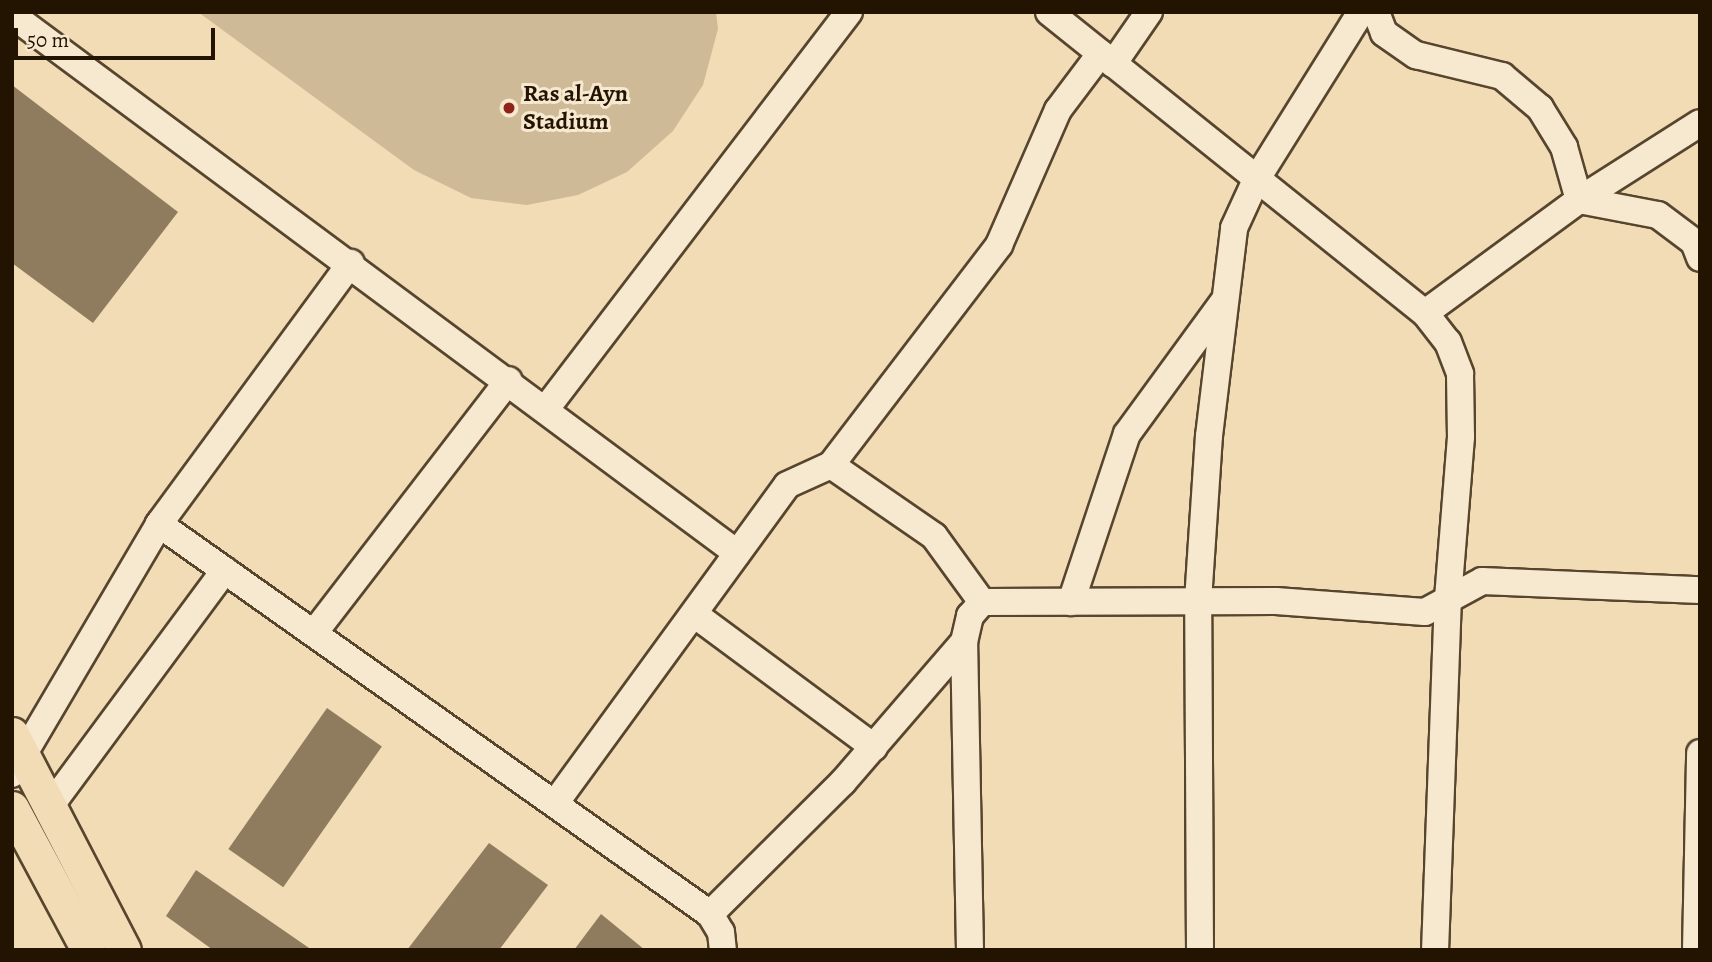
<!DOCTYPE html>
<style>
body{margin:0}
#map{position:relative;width:1712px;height:962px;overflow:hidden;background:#f2dcb6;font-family:Alegreya,serif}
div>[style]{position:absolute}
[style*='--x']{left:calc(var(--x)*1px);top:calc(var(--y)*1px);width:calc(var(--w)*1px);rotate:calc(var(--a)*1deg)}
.green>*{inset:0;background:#cfba97}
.building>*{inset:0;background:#8f7c5f;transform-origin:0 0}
.roads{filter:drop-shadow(2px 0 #57452e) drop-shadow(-2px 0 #57452e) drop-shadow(0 2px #57452e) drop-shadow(0 -2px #57452e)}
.minor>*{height:26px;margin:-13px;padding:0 13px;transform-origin:13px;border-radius:13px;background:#f7e8d0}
.major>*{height:33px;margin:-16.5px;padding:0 16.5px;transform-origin:16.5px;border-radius:16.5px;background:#f2dcb6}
.dots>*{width:19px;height:19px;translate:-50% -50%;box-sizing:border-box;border:4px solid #f7e8d0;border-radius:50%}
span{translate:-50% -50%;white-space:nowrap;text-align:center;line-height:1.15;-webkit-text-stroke:6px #f7e8d0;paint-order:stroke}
.poi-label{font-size:24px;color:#231301;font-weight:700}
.left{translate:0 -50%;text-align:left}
.frame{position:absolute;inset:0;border:14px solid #231301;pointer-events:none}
.scale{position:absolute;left:14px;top:28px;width:201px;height:32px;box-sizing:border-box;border:4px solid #231301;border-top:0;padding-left:9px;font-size:21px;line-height:24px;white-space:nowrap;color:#231301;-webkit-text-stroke:5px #f7e8d0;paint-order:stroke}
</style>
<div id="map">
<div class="green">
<div style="clip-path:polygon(198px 12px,716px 12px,718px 29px,703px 85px,673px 131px,627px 172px,578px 195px,527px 205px,471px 198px,414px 170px)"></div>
</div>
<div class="building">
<div style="clip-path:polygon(12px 85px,178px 212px,93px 323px,12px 263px)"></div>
<div style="left:327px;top:708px;width:67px;height:172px;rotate:35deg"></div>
<div style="clip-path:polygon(489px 843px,548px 885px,499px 950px,407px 950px)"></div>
<div style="clip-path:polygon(196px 870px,312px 950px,213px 950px,166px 916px)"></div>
<div style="clip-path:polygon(601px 914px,645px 950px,574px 950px)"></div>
</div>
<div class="roads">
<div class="minor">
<div style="--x:1049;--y:12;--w:482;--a:38.7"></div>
<div style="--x:1425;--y:313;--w:37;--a:52"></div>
<div style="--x:1448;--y:342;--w:34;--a:69"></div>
<div style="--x:1460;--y:374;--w:63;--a:89.1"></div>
<div style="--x:1461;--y:437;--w:161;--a:94.6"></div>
<div style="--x:1448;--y:597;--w:353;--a:92.1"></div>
<div style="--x:1376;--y:12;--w:22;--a:69"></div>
<div style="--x:1384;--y:33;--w:39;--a:35"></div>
<div style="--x:1416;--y:55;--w:89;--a:13.7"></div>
<div style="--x:1502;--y:76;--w:50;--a:40.1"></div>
<div style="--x:1540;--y:108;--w:46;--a:58.4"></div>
<div style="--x:1564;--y:147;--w:55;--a:74.2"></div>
<div style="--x:1579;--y:200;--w:80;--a:10.8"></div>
<div style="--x:1658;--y:215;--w:45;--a:36.9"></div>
<div style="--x:1694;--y:242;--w:17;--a:69"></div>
<div style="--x:12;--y:15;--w:903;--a:36.58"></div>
<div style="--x:1113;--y:64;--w:63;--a:-55.3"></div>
<div style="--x:1425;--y:313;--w:191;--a:-36.3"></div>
<div style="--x:1579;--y:200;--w:143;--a:-32.5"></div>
<div style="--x:545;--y:410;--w:501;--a:-52.63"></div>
<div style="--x:831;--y:465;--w:125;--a:34.6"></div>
<div style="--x:934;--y:536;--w:82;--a:54"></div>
<div style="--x:159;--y:524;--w:675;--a:35.29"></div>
<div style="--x:710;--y:914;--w:21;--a:59"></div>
<div style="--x:721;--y:932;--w:18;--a:84"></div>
<div style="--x:1071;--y:602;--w:177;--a:-71.6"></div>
<div style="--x:1127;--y:434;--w:165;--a:-53.9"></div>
<div style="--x:694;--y:614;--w:224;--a:36.5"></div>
<div style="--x:314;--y:633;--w:319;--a:-52.4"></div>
<div style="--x:12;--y:774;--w:290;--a:-59.5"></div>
<div style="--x:159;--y:524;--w:324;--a:-53.7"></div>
<div style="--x:556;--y:802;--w:392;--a:-53.9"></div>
<div style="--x:787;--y:485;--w:48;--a:-24.4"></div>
<div style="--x:831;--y:465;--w:277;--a:-52.6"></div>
<div style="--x:999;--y:245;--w:147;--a:-66.4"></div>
<div style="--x:1058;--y:110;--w:71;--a:-53"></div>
<div style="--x:51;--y:805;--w:292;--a:-53.5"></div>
<div style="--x:710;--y:914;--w:187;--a:-44.8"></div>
<div style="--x:843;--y:782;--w:185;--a:-49.2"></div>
<div style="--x:970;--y:950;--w:308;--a:-91.1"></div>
<div style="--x:964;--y:642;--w:27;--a:-77"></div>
<div style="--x:970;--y:616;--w:18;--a:-49"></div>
<div style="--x:982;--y:602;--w:294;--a:-0.2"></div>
<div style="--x:1276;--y:601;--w:149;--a:4.2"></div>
<div style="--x:1425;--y:612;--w:65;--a:-28.5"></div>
<div style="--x:1482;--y:581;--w:218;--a:2.4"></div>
<div style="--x:1200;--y:950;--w:349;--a:-90.3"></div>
<div style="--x:1198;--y:601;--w:165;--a:-86.2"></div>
<div style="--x:1209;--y:436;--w:209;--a:-83.1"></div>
<div style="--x:1234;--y:228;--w:53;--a:-65.4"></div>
<div style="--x:1256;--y:180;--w:198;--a:-58"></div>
<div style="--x:1696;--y:950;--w:197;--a:-88.8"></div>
</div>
<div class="major">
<div style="--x:12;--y:734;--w:243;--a:62.6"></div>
<div style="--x:12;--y:808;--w:161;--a:61.8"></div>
</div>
</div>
<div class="dots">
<div style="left:509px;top:108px;background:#8f2418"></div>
</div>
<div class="poi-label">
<span class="left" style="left:523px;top:108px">Ras al-Ayn<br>Stadium</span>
</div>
<div class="frame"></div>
<div class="scale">50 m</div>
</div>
